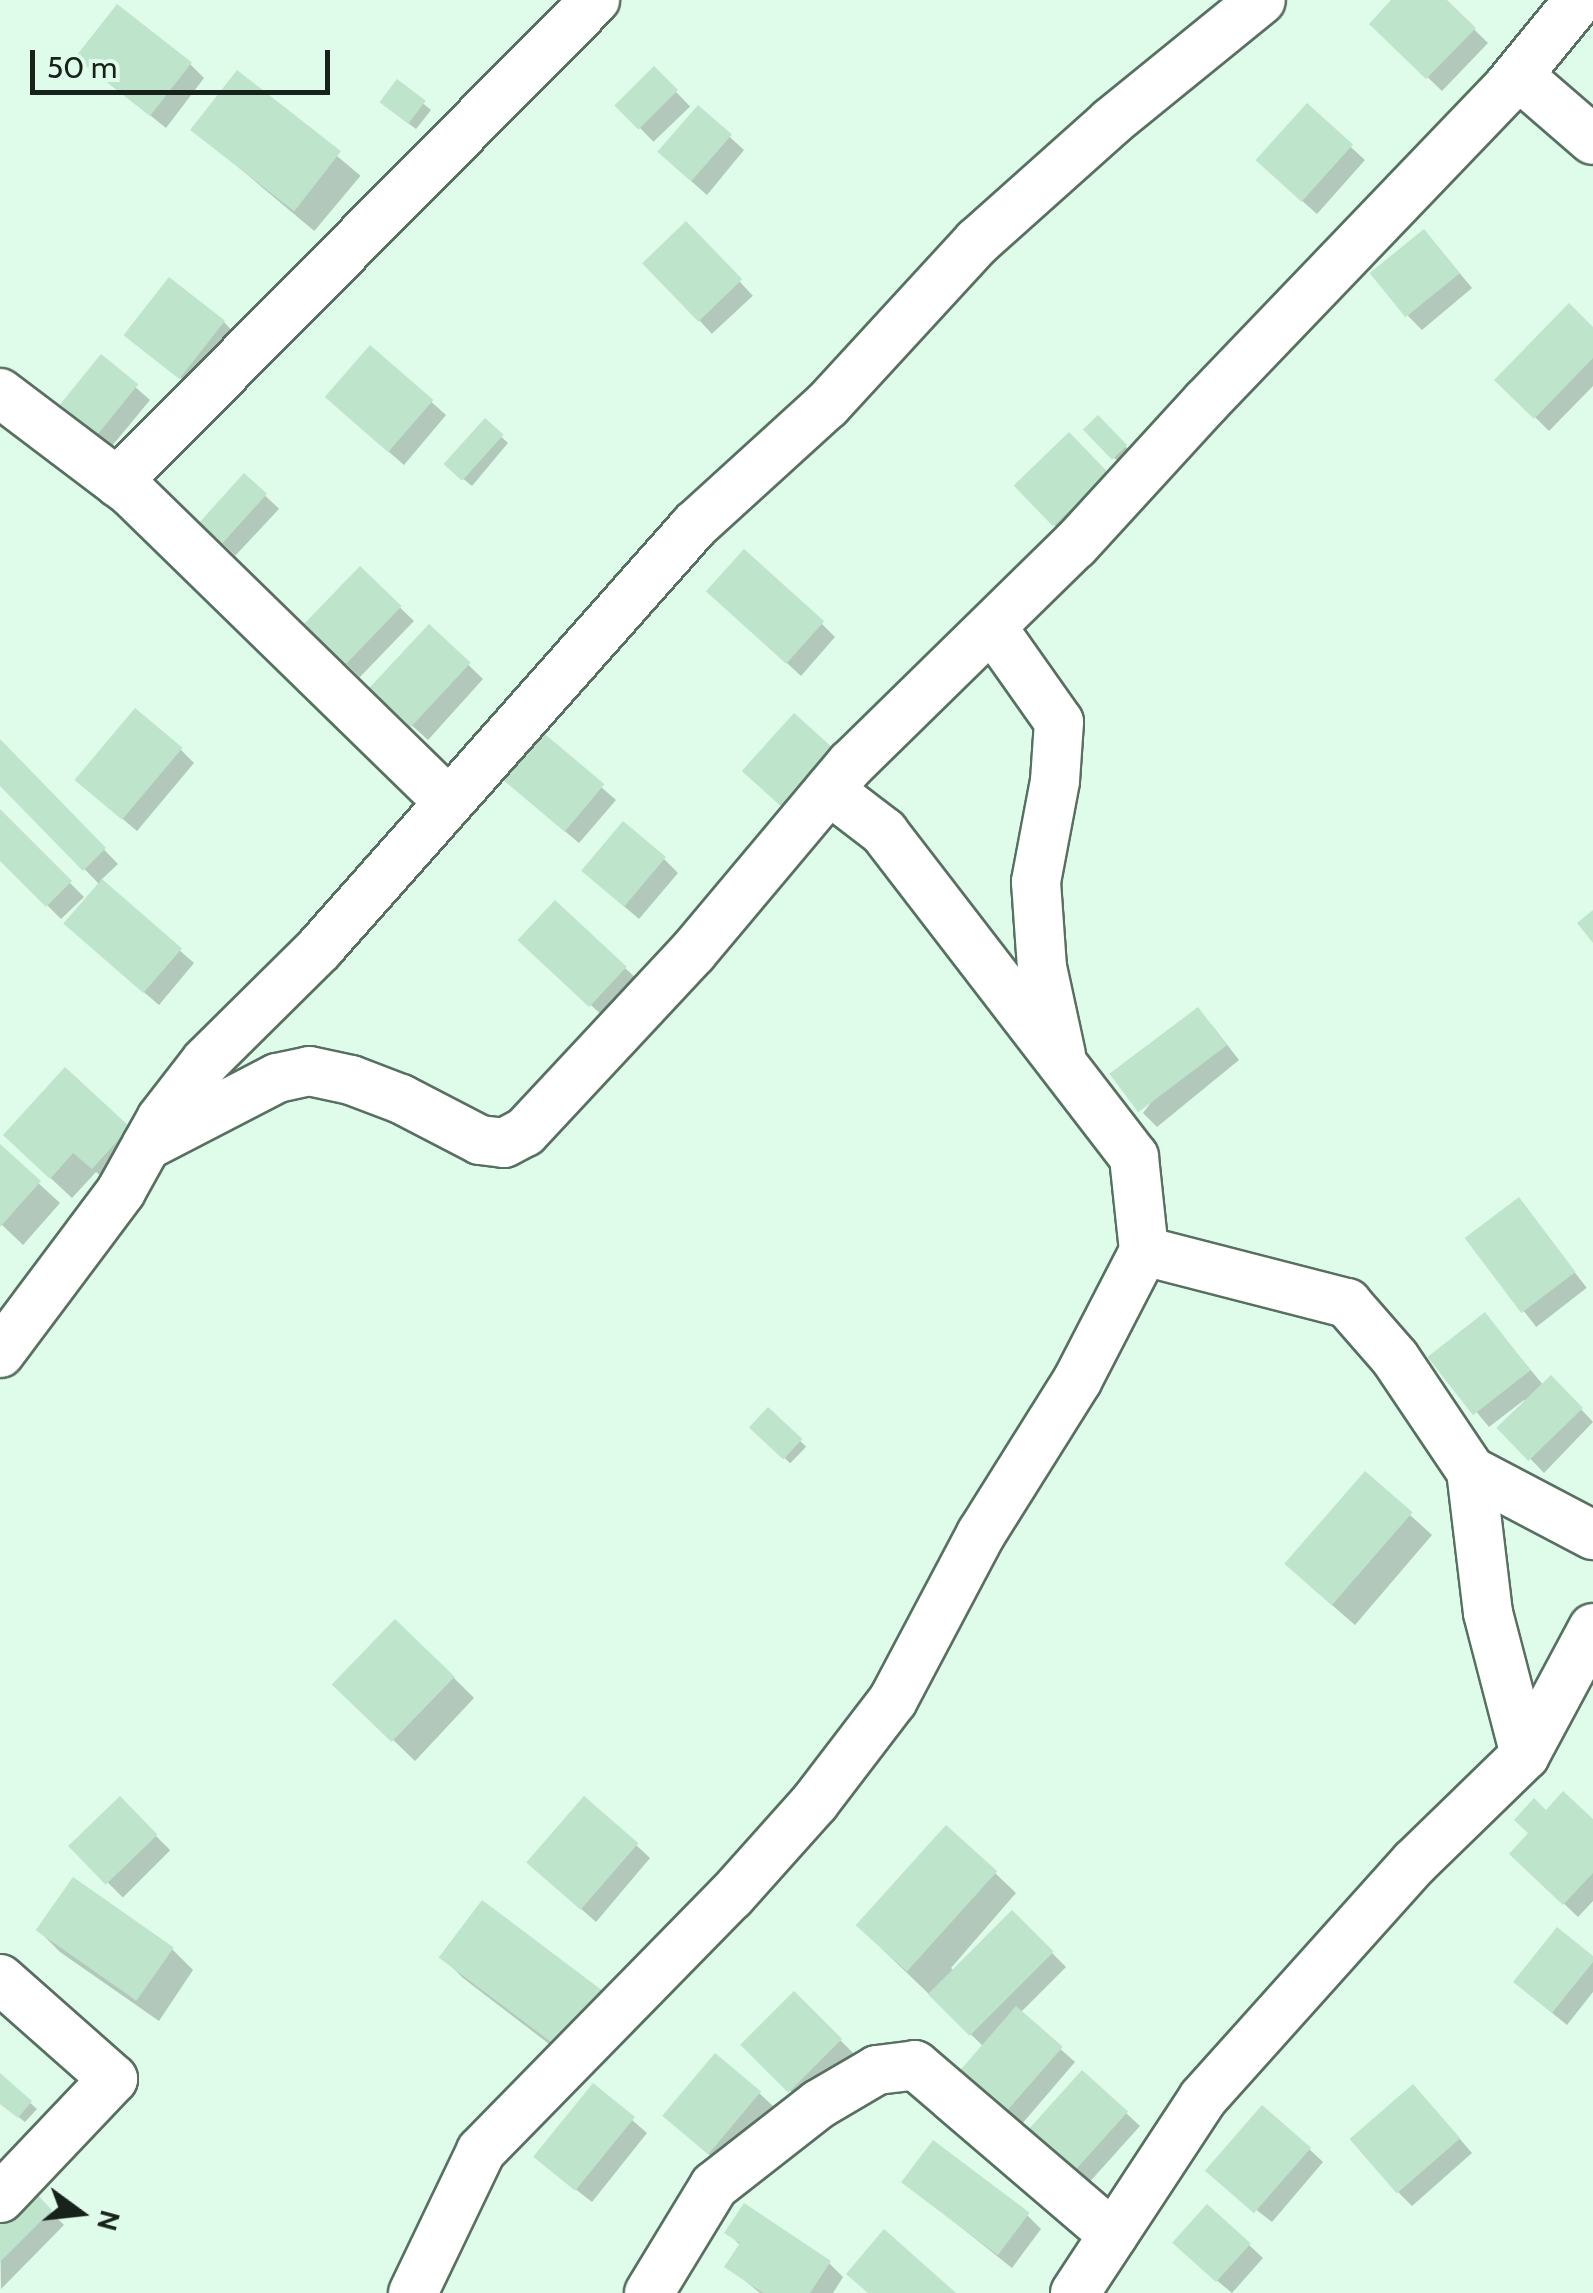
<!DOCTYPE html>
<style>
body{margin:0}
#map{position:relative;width:1593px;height:2293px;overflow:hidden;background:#dffbe9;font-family:Cabin,sans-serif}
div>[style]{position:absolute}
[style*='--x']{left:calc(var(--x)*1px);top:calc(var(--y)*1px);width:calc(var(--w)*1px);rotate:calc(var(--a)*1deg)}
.shadow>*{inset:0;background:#0003;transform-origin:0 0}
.building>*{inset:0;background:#bfe4cc;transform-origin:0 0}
.roads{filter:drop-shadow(2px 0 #587061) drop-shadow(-2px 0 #587061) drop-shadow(0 2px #587061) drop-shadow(0 -2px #587061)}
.street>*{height:48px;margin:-24px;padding:0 24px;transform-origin:24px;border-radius:24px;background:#fff}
span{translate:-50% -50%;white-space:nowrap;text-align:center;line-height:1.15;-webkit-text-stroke:9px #dffbe9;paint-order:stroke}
.north{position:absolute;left:30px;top:2163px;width:100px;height:100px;-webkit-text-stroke:8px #dffbe9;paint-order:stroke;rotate:105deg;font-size:28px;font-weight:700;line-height:40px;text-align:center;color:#17221b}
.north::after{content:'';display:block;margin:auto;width:35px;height:45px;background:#17221b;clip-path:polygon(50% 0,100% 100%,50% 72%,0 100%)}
.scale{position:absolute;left:30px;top:50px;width:300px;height:45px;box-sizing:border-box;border:5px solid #17221b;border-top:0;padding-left:12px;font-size:30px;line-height:35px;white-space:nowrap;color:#17221b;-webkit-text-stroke:8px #dffbe9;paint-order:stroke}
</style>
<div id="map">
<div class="shadow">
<div style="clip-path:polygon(1395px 0,1444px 0,1488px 43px,1442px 91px,1372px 24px)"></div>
<div style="clip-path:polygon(79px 58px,190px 64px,204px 78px,166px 128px)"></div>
<div style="left:654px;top:69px;width:52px;height:51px;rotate:46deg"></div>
<div style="left:238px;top:73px;width:160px;height:72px;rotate:40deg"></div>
<div style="clip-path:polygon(397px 82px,431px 110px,416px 129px,388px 108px)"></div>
<div style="clip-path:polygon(1307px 107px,1365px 160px,1317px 214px,1273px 175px)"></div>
<div style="clip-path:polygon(698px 108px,744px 150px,707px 195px,674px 166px)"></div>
<div style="left:686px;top:224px;width:98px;height:56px;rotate:47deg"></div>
<div style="clip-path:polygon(1437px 246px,1472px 288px,1422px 330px,1408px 316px)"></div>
<div style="clip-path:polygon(224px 322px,237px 336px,196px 390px,142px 349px)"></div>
<div style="clip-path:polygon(1593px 331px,1593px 386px,1549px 431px,1498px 380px)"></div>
<div style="clip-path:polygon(371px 348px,446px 415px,404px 465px,342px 411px)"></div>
<div style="clip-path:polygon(101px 357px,150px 400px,112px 446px,77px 417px)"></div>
<div style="left:1098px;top:419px;width:48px;height:16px;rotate:45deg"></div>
<div style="clip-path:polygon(485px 422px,508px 443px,472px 486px,455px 472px)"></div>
<div style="left:1069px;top:436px;width:74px;height:72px;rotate:46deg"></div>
<div style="left:244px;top:476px;width:48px;height:64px;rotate:43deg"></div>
<div style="left:360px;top:569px;width:75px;height:78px;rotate:44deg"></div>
<div style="clip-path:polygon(724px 605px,822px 624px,835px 637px,801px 676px)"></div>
<div style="clip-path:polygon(429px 627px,483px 679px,428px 740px,386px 702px)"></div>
<div style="clip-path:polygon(534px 729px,616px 800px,579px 843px,511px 786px)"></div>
<div style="clip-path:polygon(0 742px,118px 864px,100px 881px,194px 963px,159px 1005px,81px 938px,100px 885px,0 782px)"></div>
<div style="clip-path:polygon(180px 749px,194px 763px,137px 831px,92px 793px)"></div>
<div style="clip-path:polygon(831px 750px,845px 763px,795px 818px,759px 785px)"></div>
<div style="clip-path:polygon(0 813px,84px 897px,61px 919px,0 858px)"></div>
<div style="clip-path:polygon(664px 859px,678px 873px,639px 919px,598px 884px)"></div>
<div style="clip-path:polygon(535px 954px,625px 968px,639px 981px,605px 1018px)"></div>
<div style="clip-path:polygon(1211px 1024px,1239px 1060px,1157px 1127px,1143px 1113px)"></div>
<div style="clip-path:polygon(65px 1071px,129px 1129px,115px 1188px,96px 1172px,72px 1198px,27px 1156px)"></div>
<div style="clip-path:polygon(0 1148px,60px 1203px,23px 1245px,0 1223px)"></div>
<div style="left:1519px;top:1201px;width:110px;height:64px;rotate:52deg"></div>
<div style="clip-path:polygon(1485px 1315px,1544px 1386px,1565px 1392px,1593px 1422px,1544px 1473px,1501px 1428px,1527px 1403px,1524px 1400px,1489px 1427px,1432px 1358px)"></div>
<div style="left:768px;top:1410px;width:53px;height:23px;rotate:44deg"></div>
<div style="clip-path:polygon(1365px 1474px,1432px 1535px,1355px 1625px,1309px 1585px)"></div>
<div style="clip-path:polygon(453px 1677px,474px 1698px,415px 1761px,358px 1706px)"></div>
<div style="left:120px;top:1800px;width:71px;height:67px;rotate:45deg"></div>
<div style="clip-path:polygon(1546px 1813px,1593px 1823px,1593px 1901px,1578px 1917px,1512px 1854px)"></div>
<div style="clip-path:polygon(636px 1845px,650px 1858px,596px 1922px,544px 1876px)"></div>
<div style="clip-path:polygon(995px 1873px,1016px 1893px,951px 1968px,954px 1971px,1012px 1913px,1066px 1967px,1020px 2013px,1075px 2062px,1021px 2125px,976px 2086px,984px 2047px,881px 1948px)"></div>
<div style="clip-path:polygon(39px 1931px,172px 1949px,193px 1970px,159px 2021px,60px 1952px)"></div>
<div style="clip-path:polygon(442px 1957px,607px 1998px,587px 2073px,463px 1978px)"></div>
<div style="clip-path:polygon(1593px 1959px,1593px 1992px,1567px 2025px,1530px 1995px)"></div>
<div style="left:794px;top:1994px;width:85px;height:71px;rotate:45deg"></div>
<div style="clip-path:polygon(0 2076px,37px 2109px,25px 2122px,0 2102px)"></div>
<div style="clip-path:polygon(593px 2086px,647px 2133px,592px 2202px,551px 2170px)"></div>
<div style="clip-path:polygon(759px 2093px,773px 2106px,722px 2166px,680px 2129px)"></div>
<div style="clip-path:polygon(1427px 2101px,1472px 2153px,1412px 2206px,1398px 2192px)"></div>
<div style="clip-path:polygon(1126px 2113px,1140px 2126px,1086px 2186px,1043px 2147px)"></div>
<div style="clip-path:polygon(1309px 2149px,1323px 2162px,1272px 2222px,1218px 2180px)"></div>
<div style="clip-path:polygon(904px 2182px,1027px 2215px,1041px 2229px,1012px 2268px)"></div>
<div style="clip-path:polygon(27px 2188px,64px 2225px,1px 2289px,0 2215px)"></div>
<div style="clip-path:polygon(727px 2232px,829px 2263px,843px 2277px,833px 2293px,760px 2293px,727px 2266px,741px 2246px)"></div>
<div style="clip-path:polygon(1249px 2245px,1263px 2258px,1232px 2293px,1189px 2257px)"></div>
</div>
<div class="building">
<div style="clip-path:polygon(1391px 0,1447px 0,1476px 28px,1426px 79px,1369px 24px)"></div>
<div style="left:117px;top:4px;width:95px;height:68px;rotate:38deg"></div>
<div style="left:654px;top:66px;width:34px;height:56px;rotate:45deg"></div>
<div style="left:237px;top:70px;width:132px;height:76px;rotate:38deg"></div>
<div style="left:397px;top:79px;width:36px;height:29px;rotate:37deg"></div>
<div style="left:1307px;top:103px;width:62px;height:77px;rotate:42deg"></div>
<div style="left:698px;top:105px;width:45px;height:62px;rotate:41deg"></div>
<div style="left:686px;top:221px;width:81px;height:61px;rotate:46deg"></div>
<div style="left:1424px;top:229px;width:57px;height:70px;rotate:51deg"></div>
<div style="left:169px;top:277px;width:71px;height:74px;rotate:38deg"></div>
<div style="clip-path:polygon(1569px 303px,1593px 327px,1593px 358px,1534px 419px,1494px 380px)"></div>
<div style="left:370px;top:345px;width:84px;height:69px;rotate:41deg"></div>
<div style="left:101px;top:354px;width:48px;height:65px;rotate:39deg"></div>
<div style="left:1098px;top:415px;width:42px;height:21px;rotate:46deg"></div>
<div style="left:485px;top:418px;width:25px;height:62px;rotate:42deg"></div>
<div style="left:1069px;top:432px;width:57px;height:77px;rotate:46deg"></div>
<div style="left:244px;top:473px;width:31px;height:69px;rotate:42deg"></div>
<div style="left:744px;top:549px;width:108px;height:57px;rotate:42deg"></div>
<div style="left:360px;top:566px;width:58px;height:82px;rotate:44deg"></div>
<div style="left:429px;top:624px;width:57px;height:88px;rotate:43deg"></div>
<div style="left:135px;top:708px;width:62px;height:94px;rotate:40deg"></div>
<div style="left:794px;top:713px;width:52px;height:78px;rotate:42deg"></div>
<div style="left:534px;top:725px;width:92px;height:62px;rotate:40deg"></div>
<div style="clip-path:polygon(0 739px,106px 848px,83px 871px,0 786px)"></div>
<div style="clip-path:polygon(0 809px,72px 881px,46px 907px,0 861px)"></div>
<div style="left:623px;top:821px;width:56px;height:65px;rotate:40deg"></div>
<div style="left:102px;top:879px;width:106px;height:59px;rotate:41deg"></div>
<div style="left:555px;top:900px;width:98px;height:55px;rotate:43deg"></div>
<div style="clip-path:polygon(1593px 910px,1593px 943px,1577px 923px)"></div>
<div style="left:1198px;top:1007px;width:48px;height:111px;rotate:53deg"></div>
<div style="clip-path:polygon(65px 1067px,130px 1127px,92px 1169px,73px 1153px,50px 1179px,3px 1135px)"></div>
<div style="clip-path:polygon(0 1144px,41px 1181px,0 1227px)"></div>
<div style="left:1519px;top:1197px;width:94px;height:68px;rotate:53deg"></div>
<div style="left:1485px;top:1312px;width:74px;height:73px;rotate:52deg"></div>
<div style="left:1551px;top:1375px;width:46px;height:76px;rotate:46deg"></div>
<div style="left:768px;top:1407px;width:47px;height:28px;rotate:43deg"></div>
<div style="left:1365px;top:1471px;width:63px;height:123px;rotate:41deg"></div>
<div style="left:395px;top:1619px;width:83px;height:91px;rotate:44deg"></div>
<div style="clip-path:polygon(1563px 1791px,1593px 1819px,1593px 1873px,1563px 1905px,1509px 1854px,1528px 1833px,1514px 1820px,1534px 1798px,1546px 1810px)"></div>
<div style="left:120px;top:1796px;width:54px;height:72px;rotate:46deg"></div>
<div style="left:584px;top:1796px;width:72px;height:88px;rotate:41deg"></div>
<div style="left:946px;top:1825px;width:69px;height:135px;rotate:42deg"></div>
<div style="left:73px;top:1877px;width:123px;height:65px;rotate:35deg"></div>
<div style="left:482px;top:1900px;width:158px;height:72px;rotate:37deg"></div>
<div style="left:1012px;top:1910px;width:59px;height:119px;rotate:45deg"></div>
<div style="clip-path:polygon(1557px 1927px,1593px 1956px,1593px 1962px,1552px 2013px,1513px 1982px)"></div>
<div style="left:794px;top:1991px;width:68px;height:76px;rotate:45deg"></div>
<div style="left:1016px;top:2006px;width:62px;height:87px;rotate:41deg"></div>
<div style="left:715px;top:2053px;width:60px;height:82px;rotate:40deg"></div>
<div style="left:1082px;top:2070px;width:62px;height:85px;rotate:42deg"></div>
<div style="clip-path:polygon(0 2073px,32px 2101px,18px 2118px,0 2104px)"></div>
<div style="left:593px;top:2083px;width:54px;height:95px;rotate:39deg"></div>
<div style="left:1413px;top:2084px;width:72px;height:84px;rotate:49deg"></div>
<div style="left:1262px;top:2105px;width:65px;height:87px;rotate:41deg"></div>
<div style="left:933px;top:2140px;width:121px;height:53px;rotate:37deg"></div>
<div style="clip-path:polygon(27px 2184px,52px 2210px,0 2262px,0 2212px)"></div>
<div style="clip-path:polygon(744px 2203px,831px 2261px,810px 2293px,763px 2293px,724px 2267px,740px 2243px,724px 2233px)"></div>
<div style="left:1207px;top:2204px;width:59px;height:52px;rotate:42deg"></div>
<div style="clip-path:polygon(884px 2229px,956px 2293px,868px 2293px,846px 2274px)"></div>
</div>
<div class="roads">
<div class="street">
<div style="--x:1518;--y:75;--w:99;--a:40.9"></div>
<div style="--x:0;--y:393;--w:166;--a:37.1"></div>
<div style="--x:132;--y:493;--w:441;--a:44.3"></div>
<div style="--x:117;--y:482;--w:679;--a:-45.24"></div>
<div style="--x:992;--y:627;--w:116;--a:54.8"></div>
<div style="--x:1059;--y:722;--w:59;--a:93.9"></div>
<div style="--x:1055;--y:781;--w:103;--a:100.7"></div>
<div style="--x:1036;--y:882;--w:85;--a:86"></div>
<div style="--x:1042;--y:967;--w:90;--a:77.8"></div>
<div style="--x:146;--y:1146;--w:148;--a:-27.4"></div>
<div style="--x:277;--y:1078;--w:33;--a:-12"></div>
<div style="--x:309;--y:1071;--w:43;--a:12.1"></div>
<div style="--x:351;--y:1080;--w:53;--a:20.8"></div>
<div style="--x:401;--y:1099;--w:89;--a:27.4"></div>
<div style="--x:480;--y:1140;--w:24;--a:7"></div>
<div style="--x:504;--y:1143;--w:24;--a:-28"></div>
<div style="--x:525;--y:1132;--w:246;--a:-47"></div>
<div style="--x:693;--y:952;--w:246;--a:-50"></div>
<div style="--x:851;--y:764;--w:313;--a:-44.4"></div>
<div style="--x:1075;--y:545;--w:194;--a:-47.5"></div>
<div style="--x:1206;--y:402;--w:435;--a:-46.2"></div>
<div style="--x:1507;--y:88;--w:114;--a:-50.7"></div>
<div style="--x:1144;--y:1251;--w:210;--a:14.4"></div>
<div style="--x:1347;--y:1303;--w:73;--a:48.9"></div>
<div style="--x:1395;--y:1358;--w:136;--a:56.1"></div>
<div style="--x:0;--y:1353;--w:202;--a:-53.2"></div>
<div style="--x:121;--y:1191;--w:82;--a:-60.9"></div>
<div style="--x:161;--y:1119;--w:73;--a:-52.2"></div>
<div style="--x:206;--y:1061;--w:159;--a:-44.7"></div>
<div style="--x:319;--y:949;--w:567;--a:-48.43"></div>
<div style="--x:695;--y:525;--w:178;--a:-42.3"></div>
<div style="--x:827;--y:405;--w:222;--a:-47.4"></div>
<div style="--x:977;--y:242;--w:180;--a:-41.8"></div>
<div style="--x:1111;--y:122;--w:193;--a:-39.1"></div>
<div style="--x:1525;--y:1755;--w:144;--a:-61.8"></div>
<div style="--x:0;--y:1979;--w:151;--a:41.5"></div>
<div style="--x:113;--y:2079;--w:164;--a:133.5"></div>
<div style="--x:413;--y:2293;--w:157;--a:-64.4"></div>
<div style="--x:481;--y:2151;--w:357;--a:-45.6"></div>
<div style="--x:731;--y:1896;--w:126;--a:-48.2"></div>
<div style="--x:815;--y:1802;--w:128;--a:-52.6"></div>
<div style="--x:893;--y:1700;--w:188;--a:-62.1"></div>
<div style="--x:981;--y:1534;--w:181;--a:-57.9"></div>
<div style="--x:1077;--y:1381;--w:146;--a:-62.7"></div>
<div style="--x:1144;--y:1251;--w:95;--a:-96.1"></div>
<div style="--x:1134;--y:1157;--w:410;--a:-127.6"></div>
<div style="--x:884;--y:832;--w:69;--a:-142.6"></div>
<div style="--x:649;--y:2293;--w:125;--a:-58.7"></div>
<div style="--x:714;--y:2186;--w:133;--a:-38"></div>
<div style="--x:819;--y:2104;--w:67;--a:-30.4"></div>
<div style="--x:877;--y:2070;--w:38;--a:-7"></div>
<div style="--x:915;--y:2065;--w:261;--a:40.6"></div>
<div style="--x:1075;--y:2293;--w:233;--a:-56.7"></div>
<div style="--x:1203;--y:2098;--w:316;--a:-48.1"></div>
<div style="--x:1414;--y:1863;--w:155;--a:-44.2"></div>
<div style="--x:1525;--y:1755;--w:147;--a:-104.6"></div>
<div style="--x:1488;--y:1613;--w:143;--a:-96.8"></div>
<div style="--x:1471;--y:1471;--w:138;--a:27.7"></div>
</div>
</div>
<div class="north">N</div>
<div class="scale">50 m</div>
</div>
